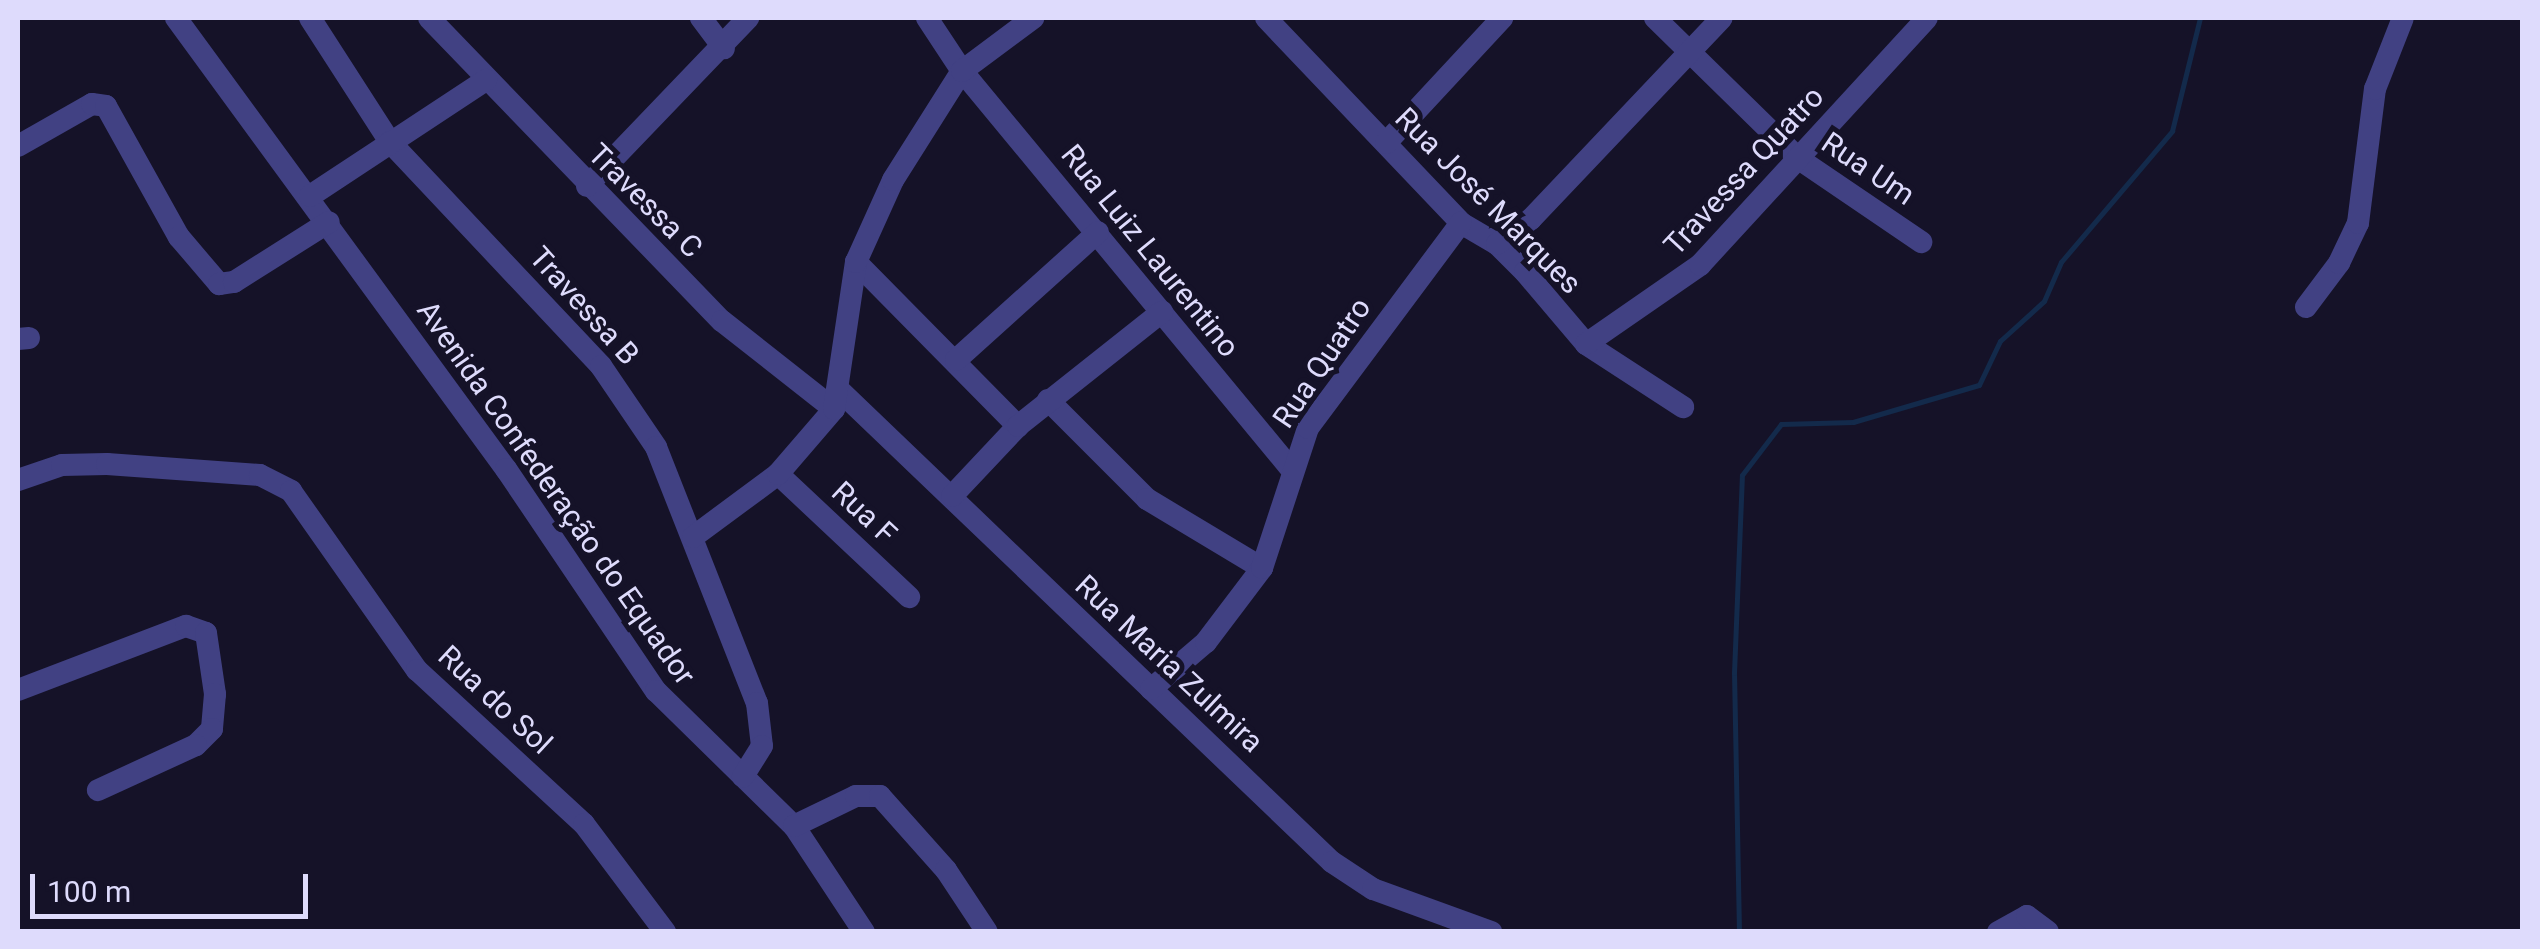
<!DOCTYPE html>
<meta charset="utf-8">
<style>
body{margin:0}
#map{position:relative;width:2540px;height:949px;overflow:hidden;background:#151228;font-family:Roboto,sans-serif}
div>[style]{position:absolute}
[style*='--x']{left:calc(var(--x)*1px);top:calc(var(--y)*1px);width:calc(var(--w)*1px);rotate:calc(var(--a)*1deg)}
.stream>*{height:5px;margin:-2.5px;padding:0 2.5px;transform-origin:2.5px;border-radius:2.5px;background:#132a4b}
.minor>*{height:22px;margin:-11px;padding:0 11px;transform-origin:11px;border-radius:11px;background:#414183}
span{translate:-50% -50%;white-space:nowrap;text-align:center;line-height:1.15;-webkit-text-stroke:10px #151228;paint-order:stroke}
.street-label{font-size:30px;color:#dedbfc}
.frame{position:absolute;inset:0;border:20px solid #dedbfc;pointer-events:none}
.scale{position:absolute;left:30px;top:874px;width:278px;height:45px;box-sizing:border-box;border:5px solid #dedbfc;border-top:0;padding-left:12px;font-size:30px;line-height:35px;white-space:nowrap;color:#dedbfc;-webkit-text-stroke:8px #151228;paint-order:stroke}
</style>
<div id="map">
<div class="stream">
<div style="--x:1739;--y:932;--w:259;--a:-91.1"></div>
<div style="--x:1734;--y:673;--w:198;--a:-87.7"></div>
<div style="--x:1742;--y:475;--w:64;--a:-52.6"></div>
<div style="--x:1781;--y:424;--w:72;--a:-1.6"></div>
<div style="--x:1853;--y:422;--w:131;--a:-16.4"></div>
<div style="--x:1979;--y:385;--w:49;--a:-64.5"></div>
<div style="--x:2000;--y:341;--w:59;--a:-42.3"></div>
<div style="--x:2044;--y:301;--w:43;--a:-66.4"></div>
<div style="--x:2061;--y:262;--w:172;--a:-49.7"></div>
<div style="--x:2172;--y:131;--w:116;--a:-76.1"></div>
</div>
<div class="minor">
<div style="--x:176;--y:18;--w:559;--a:53.81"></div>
<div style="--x:506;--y:469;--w:268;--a:56"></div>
<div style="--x:656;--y:691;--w:193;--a:44.4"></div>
<div style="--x:794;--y:826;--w:127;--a:56.6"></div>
<div style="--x:310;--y:18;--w:148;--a:57.2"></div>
<div style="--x:390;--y:142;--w:308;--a:46.7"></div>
<div style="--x:601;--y:366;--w:98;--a:55.8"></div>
<div style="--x:656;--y:447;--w:275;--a:68.5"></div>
<div style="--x:757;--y:703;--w:43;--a:83.4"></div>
<div style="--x:762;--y:746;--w:36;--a:122"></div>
<div style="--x:429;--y:18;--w:421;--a:46"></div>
<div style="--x:722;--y:321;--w:142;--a:38.2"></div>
<div style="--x:701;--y:18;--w:38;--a:53"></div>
<div style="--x:927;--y:18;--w:64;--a:56.6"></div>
<div style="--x:962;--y:71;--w:516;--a:50.42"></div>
<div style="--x:1266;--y:18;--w:283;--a:46.4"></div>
<div style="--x:1461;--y:223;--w:42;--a:30.3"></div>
<div style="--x:1497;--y:244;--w:40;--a:45"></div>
<div style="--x:1525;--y:272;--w:94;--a:49.7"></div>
<div style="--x:1586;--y:344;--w:116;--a:33"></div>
<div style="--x:1655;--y:18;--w:202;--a:44.4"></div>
<div style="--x:1799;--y:159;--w:148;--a:34.2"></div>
<div style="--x:1386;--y:143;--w:171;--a:-47.1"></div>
<div style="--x:18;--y:146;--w:85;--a:-29.6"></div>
<div style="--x:92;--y:104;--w:14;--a:8"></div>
<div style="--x:106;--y:106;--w:150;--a:60.9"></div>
<div style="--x:179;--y:237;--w:62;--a:49.6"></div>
<div style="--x:219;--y:284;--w:15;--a:-8"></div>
<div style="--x:234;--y:282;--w:112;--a:-32.3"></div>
<div style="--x:587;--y:186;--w:233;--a:-46.2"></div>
<div style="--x:310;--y:196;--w:211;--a:-33.4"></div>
<div style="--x:1497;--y:244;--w:42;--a:-36.3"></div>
<div style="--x:1531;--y:219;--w:277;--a:-46.5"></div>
<div style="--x:856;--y:262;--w:231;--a:45.4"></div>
<div style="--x:2306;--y:307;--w:55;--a:-53.1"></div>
<div style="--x:2339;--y:263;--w:44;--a:-64.6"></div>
<div style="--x:2358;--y:223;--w:135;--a:-82.8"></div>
<div style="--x:2375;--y:89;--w:76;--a:-68.5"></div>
<div style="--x:18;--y:339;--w:11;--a:-5"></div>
<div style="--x:1586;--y:344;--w:139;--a:-34.7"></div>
<div style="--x:1700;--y:265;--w:335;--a:-47.4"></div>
<div style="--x:956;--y:360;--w:191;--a:-42"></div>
<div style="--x:838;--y:389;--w:684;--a:43.76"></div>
<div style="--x:1332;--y:862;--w:49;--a:33.4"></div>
<div style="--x:1373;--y:889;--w:126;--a:20"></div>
<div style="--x:1048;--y:400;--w:140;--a:45"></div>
<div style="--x:1147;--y:499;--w:134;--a:31"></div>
<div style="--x:778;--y:474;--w:180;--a:43.2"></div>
<div style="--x:18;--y:480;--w:46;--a:-18.8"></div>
<div style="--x:62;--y:465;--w:45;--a:-1.3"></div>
<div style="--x:107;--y:464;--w:153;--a:4.1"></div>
<div style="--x:260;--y:475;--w:35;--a:27"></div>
<div style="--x:291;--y:491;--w:219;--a:54.9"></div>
<div style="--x:417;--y:670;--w:227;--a:42.7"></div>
<div style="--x:584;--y:824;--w:135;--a:53.1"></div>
<div style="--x:952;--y:496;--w:96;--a:-46.7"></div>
<div style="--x:1018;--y:426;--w:184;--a:-38.4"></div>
<div style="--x:693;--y:537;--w:106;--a:-36.5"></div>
<div style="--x:778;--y:474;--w:86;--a:-49.3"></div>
<div style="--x:834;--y:409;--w:149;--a:-81.5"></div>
<div style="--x:856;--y:262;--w:90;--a:-65.7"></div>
<div style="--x:893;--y:180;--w:129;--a:-57.7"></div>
<div style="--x:962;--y:71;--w:89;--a:-36.7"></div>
<div style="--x:1151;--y:689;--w:72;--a:-40.5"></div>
<div style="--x:1206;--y:642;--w:93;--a:-52.9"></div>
<div style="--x:1262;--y:568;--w:147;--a:-71.8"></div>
<div style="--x:1308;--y:428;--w:256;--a:-53.3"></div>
<div style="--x:18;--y:690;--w:180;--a:-20.9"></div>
<div style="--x:186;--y:626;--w:21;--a:19"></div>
<div style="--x:206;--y:633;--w:62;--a:81.6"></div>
<div style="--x:215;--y:694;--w:35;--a:95"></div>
<div style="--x:212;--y:729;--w:23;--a:135"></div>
<div style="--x:196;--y:745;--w:108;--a:155.3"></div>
<div style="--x:794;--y:826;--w:69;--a:-25.8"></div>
<div style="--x:856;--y:796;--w:24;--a:0"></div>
<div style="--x:880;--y:796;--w:99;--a:48.3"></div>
<div style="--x:946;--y:870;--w:74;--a:56.5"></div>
<div style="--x:1998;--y:932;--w:33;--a:-29"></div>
<div style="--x:2027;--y:916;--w:26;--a:37"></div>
</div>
<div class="street-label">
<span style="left:1868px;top:169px;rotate:34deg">Rua Um</span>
<span style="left:1744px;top:171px;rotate:-47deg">Travessa Quatro</span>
<span style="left:645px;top:201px;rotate:45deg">Travessa C</span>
<span style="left:1488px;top:201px;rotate:45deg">Rua José Marques</span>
<span style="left:1150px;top:251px;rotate:51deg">Rua Luiz Laurentino</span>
<span style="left:584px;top:306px;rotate:48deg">Travessa B</span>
<span style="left:1322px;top:363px;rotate:-56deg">Rua Quatro</span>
<span style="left:556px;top:493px;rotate:55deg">Avenida Confederação do Equador</span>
<span style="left:864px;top:513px;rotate:43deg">Rua F</span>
<span style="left:1169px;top:664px;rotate:43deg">Rua Maria Zulmira</span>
<span style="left:495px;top:700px;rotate:43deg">Rua do Sol</span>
</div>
<div class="frame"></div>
<div class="scale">100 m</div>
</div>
